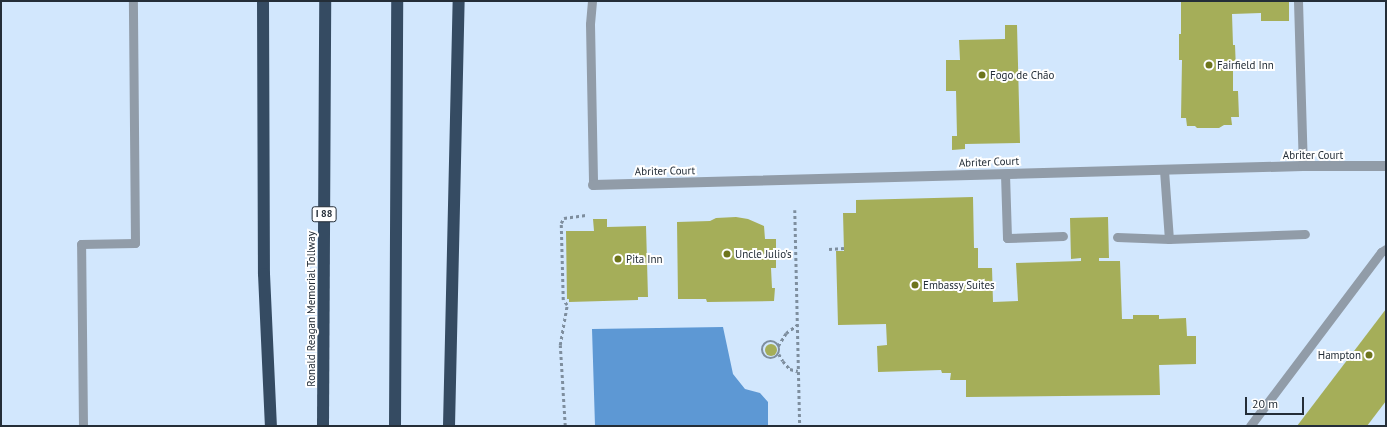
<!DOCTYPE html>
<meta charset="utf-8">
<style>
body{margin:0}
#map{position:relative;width:1387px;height:427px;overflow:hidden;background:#d2e7fd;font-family:"PT Sans",sans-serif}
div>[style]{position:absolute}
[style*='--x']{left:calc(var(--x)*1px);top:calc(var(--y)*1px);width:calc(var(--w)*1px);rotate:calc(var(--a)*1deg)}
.water>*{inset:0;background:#5d98d4}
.building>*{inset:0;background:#a5ae59}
.round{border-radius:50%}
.path>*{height:2.5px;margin-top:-1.25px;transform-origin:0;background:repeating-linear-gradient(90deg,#7e8e9e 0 3px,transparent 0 6px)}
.path>.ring{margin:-1.25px;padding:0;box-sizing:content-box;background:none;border:2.5px solid #7e8e9e;border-radius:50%}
.service>*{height:9px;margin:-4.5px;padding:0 4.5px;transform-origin:4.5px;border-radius:4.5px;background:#919ca8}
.minor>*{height:10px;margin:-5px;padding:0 5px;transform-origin:5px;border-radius:5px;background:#919ca8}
.motorway>*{height:12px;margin:-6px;padding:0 6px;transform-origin:6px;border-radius:6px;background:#354b62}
.dots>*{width:11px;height:11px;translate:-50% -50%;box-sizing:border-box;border:2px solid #fff;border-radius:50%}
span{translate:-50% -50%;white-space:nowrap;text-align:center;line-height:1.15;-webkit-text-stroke:4px #fff;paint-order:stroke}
.shield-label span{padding:1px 3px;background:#fff;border:1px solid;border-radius:3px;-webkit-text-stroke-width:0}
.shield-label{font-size:10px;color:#242e38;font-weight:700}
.poi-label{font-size:11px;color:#242e38}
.left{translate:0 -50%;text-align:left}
.right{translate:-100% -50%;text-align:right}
.street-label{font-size:11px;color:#242e38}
.frame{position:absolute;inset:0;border:2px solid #242e38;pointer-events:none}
.scale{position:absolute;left:1245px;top:397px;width:59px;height:18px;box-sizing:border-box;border:2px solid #242e38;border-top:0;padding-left:5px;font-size:12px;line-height:14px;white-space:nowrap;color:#242e38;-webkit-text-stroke:3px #fff;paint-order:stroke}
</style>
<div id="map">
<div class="water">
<div style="clip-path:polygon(723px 327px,733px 374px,745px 389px,760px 393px,768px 402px,768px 426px,595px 426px,592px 329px)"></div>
</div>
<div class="building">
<div style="clip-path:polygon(1181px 1px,1289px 1px,1289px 21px,1261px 21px,1261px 13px,1232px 14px,1233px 45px,1235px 45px,1236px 70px,1233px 70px,1233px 91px,1238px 91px,1239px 117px,1231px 117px,1232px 125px,1224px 125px,1219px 128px,1197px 128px,1195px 126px,1187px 126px,1186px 118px,1181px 118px,1182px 60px,1179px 60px,1179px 34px,1181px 34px)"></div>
<div style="clip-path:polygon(1005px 25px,1017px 25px,1020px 143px,965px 144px,965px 149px,952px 150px,952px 136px,957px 136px,956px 91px,946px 91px,946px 60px,960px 60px,959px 40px,1005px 39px)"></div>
<div style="clip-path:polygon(973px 197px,974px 248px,978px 248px,978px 268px,992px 268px,993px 302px,1018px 301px,1016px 263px,1081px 261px,1081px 258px,1071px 259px,1070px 218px,1108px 217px,1109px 258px,1099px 258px,1099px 261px,1120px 261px,1122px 319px,1133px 319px,1133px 315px,1159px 315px,1159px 319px,1186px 318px,1187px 336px,1196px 336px,1196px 364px,1159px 365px,1160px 395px,966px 397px,966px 380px,950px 380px,951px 373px,942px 373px,941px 370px,878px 372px,877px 346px,887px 345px,886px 324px,838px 325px,836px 251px,844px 251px,843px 213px,856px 213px,856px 200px)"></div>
<div style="clip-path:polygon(736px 217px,748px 219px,764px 226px,765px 239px,776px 239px,776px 268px,771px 268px,772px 288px,775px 288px,774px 301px,707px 302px,706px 299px,678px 299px,677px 222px,710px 221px,716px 218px)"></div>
<div style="clip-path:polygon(593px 219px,607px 219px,607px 227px,646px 226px,648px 297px,638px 297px,638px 300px,569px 302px,569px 299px,567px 299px,566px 231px,594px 231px)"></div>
<div style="clip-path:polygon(1386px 309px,1386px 401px,1367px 426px,1297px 426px)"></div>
<div class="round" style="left:765px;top:344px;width:12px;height:12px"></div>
</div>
<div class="path">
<div style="--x:795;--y:210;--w:216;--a:88.7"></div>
<div style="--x:829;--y:249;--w:15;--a:-4"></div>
<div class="ring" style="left:762px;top:341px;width:15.5px;height:15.5px"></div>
<div style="--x:778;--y:346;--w:15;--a:-58"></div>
<div style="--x:786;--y:333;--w:14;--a:-36"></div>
<div style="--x:779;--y:354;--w:8;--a:60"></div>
<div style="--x:783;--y:361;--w:11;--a:49"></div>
<div style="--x:790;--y:369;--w:8;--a:14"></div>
<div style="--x:565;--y:426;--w:81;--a:-93.5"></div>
<div style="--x:560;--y:345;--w:41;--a:-80.1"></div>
<div style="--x:567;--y:305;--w:6;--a:-129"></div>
<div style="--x:563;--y:300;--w:77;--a:-91.5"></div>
<div style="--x:561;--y:223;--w:6;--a:-59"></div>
<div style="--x:564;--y:218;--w:22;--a:-8"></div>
</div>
<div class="service">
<div style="--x:592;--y:1;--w:23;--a:95"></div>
<div style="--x:590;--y:24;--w:161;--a:88.9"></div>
<div style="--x:1298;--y:1;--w:165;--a:88.3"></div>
<div style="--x:1164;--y:170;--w:69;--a:85.9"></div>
<div style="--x:1005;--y:174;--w:64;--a:88.2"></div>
<div style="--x:1007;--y:238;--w:56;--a:-2"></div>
<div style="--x:1117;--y:237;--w:52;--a:2.2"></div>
<div style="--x:1169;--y:239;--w:136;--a:-2.1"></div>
<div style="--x:83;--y:426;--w:182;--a:-90.6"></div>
<div style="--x:81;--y:244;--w:54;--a:-1.1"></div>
<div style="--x:135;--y:243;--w:242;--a:-90.5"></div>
<div style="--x:1250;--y:426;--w:218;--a:-53"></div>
<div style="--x:1381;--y:252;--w:6;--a:-31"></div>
</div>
<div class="minor">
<div style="--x:593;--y:185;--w:710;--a:-1.53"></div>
<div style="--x:1303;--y:166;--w:83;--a:0"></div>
</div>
<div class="motorway">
<div style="--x:263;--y:1;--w:273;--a:89.8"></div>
<div style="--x:264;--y:274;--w:152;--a:87.4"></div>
<div style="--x:323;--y:426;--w:425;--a:-89.7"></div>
<div style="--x:395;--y:426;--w:425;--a:-89.7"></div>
<div style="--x:449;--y:426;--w:425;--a:-88.7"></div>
</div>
<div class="dots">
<div style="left:1209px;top:65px;background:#6e751d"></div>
<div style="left:982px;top:75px;background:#6e751d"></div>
<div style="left:727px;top:254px;background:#6e751d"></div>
<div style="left:618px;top:259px;background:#6e751d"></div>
<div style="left:915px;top:285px;background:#6e751d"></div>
<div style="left:1369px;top:355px;background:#6e751d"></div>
</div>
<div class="shield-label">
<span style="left:324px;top:214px">I 88</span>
</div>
<div class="poi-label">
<span class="left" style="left:1217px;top:65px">Fairfield Inn</span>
<span class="left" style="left:990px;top:75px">Fogo de Chão</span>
<span class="left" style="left:735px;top:254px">Uncle Julio’s</span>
<span class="left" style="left:626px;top:259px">Pita Inn</span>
<span class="left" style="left:923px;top:285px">Embassy Suites</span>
<span class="right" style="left:1361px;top:355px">Hampton</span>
</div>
<div class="street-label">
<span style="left:1313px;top:155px">Abriter Court</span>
<span style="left:989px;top:162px;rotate:-2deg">Abriter Court</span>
<span style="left:665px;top:171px;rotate:-1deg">Abriter Court</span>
<span style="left:311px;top:309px;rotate:-90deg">Ronald Reagan Memorial Tollway</span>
</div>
<div class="frame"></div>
<div class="scale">20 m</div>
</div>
